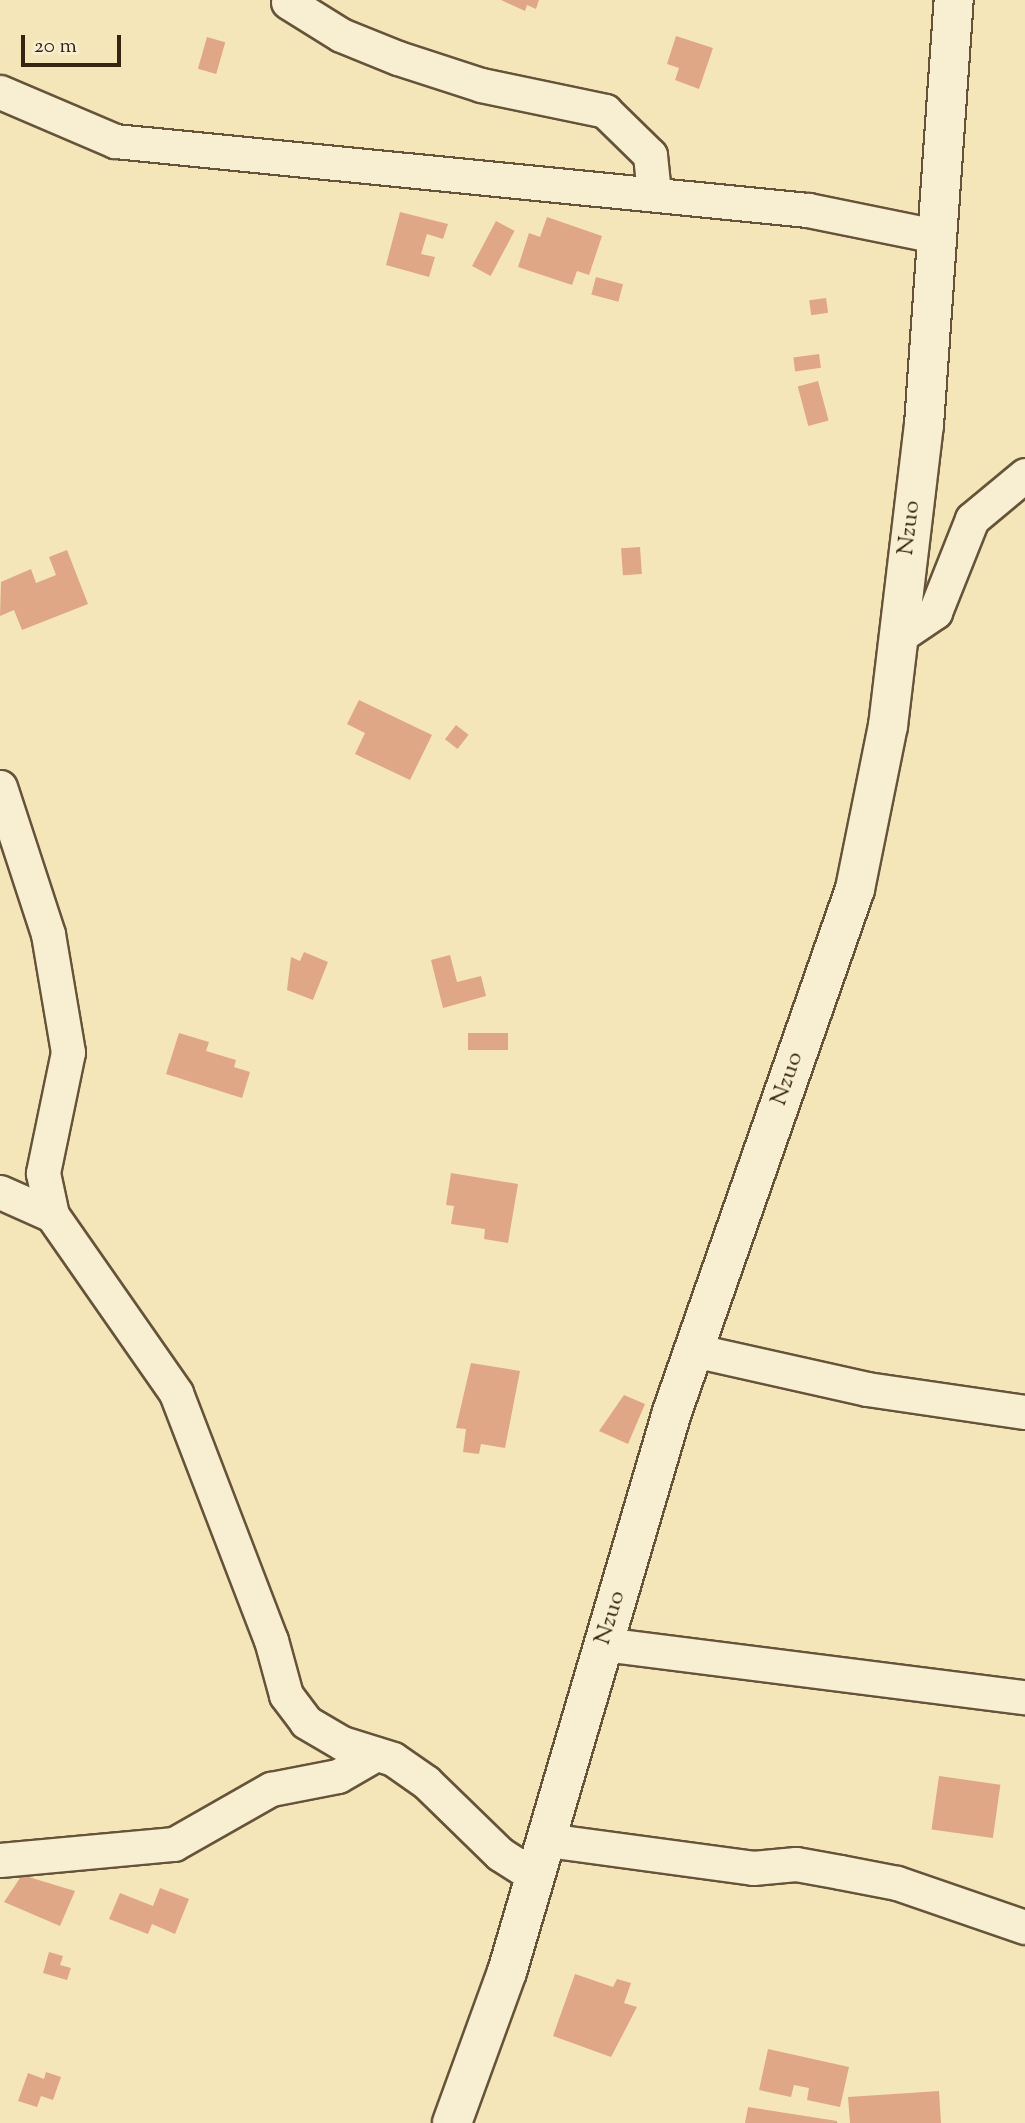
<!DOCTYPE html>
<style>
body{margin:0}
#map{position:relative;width:1025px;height:2123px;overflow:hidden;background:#f5e6ba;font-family:"Sorts Mill Goudy",serif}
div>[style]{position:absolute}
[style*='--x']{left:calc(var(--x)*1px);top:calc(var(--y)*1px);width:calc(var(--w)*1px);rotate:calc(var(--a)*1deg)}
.building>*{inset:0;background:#e0a786;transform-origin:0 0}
.roads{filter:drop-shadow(2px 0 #66543a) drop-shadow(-2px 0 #66543a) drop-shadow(0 2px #66543a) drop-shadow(0 -2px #66543a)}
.street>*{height:33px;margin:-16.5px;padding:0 16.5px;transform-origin:16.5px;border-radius:16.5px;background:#f8efd2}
.secondary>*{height:38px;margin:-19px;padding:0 19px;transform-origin:19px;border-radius:19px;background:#f8efd2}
span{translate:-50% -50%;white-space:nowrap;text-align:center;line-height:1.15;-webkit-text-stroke:6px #f8efd2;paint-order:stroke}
.street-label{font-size:24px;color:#362310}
.scale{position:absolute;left:21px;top:35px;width:100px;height:32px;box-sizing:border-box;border:4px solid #362310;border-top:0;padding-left:9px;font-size:21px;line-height:24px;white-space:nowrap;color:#362310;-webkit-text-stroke:5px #f8efd2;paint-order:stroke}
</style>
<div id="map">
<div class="building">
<div style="clip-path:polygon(501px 0,539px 0,536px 9px,527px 5px,525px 11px)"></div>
<div style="clip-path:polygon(676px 36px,713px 48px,699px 89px,675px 80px,679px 68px,667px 64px)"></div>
<div style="left:207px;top:37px;width:19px;height:33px;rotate:16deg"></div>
<div style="clip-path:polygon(400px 212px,448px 224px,443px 239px,427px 234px,421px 254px,435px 257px,429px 277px,386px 265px)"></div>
<div style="clip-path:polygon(547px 217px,602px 236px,589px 275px,577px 271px,572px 285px,518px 267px,529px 233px,540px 237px)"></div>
<div style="left:496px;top:221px;width:21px;height:51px;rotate:28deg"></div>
<div style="left:596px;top:277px;width:28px;height:18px;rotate:15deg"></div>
<div style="left:826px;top:298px;width:15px;height:17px;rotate:82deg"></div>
<div style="left:819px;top:354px;width:14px;height:26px;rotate:82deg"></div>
<div style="left:818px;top:381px;width:41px;height:21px;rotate:75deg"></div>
<div style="left:640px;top:547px;width:27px;height:19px;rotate:86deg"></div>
<div style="clip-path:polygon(67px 550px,88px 604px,22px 630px,14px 610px,0 616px,1px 582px,31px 569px,36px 583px,56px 575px,49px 557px)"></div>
<div style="clip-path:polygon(359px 700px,432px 735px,410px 780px,355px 754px,365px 733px,347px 724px)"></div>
<div style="left:456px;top:725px;width:16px;height:18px;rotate:38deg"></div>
<div style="clip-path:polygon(304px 952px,328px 962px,313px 1000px,287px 990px,291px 957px,300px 961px)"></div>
<div style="clip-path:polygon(450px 955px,457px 982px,481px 976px,486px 996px,443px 1008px,431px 960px)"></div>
<div style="clip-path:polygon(179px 1033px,209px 1042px,206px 1051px,236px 1060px,234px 1067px,250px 1072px,242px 1098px,166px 1074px)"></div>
<div style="left:508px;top:1033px;width:17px;height:40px;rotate:90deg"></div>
<div style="clip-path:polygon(451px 1173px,518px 1184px,508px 1243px,484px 1239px,485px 1229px,451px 1224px,454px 1206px,446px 1205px)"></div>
<div style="clip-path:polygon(471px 1363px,520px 1371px,505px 1448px,481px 1444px,479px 1454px,463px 1452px,466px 1429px,456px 1428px)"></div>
<div style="clip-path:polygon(624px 1395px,645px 1404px,628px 1444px,599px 1431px)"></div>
<div style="left:939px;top:1776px;width:62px;height:54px;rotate:8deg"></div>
<div style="clip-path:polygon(22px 1875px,75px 1891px,60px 1926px,4px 1902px)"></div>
<div style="clip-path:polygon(160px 1888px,189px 1899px,175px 1934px,152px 1924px,148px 1934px,109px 1919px,120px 1893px,153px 1906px)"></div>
<div style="clip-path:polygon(49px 1952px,63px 1956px,60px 1965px,71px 1968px,67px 1980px,43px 1973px)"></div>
<div style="clip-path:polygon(575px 1974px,613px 1987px,617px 1979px,631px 1983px,624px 2003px,637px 2007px,611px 2057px,553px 2036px)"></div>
<div style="clip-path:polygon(768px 2049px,849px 2067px,840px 2107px,807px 2100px,809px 2088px,794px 2085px,791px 2097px,759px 2090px)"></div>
<div style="clip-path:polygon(46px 2072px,61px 2077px,53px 2100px,41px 2096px,37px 2107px,18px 2101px,28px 2073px,44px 2079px)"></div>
<div style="clip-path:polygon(939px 2091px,941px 2123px,850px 2123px,848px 2097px)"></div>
<div style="clip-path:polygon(748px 2107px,837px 2121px,837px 2123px,745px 2123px)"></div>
</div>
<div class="roads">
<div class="street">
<div style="--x:288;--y:2;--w:62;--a:31.9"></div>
<div style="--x:341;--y:35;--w:61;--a:22"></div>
<div style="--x:398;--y:58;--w:87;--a:18"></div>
<div style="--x:481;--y:85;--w:127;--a:11.8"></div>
<div style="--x:605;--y:111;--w:63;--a:44.4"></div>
<div style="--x:650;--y:155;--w:38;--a:84"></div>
<div style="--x:0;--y:92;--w:125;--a:23.1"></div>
<div style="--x:115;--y:141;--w:696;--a:5.69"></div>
<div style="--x:808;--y:210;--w:131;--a:11.5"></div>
<div style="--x:898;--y:637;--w:45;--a:-34"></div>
<div style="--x:935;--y:612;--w:100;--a:-68.3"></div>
<div style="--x:972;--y:519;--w:69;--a:-39.7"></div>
<div style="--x:0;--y:787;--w:155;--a:71.9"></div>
<div style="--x:48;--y:934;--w:120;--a:80.4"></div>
<div style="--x:68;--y:1052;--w:124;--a:101.7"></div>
<div style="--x:43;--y:1173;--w:43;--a:77.9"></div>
<div style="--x:52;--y:1215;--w:217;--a:55.1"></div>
<div style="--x:176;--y:1393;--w:265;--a:69"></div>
<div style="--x:271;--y:1640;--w:57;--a:74.7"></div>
<div style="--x:286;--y:1695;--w:34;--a:53"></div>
<div style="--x:306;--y:1722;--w:42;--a:30.3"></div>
<div style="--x:342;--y:1743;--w:53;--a:17.4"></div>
<div style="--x:393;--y:1759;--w:40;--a:34.9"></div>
<div style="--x:426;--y:1782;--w:103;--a:44.2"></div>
<div style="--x:500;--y:1854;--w:43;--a:32.6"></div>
<div style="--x:0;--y:1192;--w:57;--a:23.9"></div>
<div style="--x:693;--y:1350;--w:178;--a:12.6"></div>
<div style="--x:867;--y:1389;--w:160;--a:8.3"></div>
<div style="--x:603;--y:1644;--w:425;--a:7.2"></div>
<div style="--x:547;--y:1840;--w:208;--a:7.7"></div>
<div style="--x:753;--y:1868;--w:43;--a:-5.3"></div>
<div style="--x:796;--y:1864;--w:45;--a:10.3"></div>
<div style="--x:840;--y:1872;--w:58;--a:10.9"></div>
<div style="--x:897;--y:1883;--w:135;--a:19"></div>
<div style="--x:0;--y:1860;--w:175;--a:-5.3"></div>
<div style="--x:174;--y:1844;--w:112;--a:-29.6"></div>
<div style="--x:271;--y:1789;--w:68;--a:-11"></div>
<div style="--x:338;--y:1776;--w:44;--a:-30.1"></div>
</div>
<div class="secondary">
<div style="--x:452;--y:2123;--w:161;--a:-70"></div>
<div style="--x:507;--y:1972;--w:584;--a:-73.58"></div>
<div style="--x:672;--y:1412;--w:554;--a:-70.71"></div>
<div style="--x:855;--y:889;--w:166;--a:-78.6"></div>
<div style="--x:888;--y:726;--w:303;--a:-83.2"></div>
<div style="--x:924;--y:425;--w:426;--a:-86"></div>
</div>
</div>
<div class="street-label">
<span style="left:910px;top:528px;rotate:-83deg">Nzuo</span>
<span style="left:788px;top:1079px;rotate:-71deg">Nzuo</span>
<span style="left:611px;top:1618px;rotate:-73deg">Nzuo</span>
</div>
<div class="scale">20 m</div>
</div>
